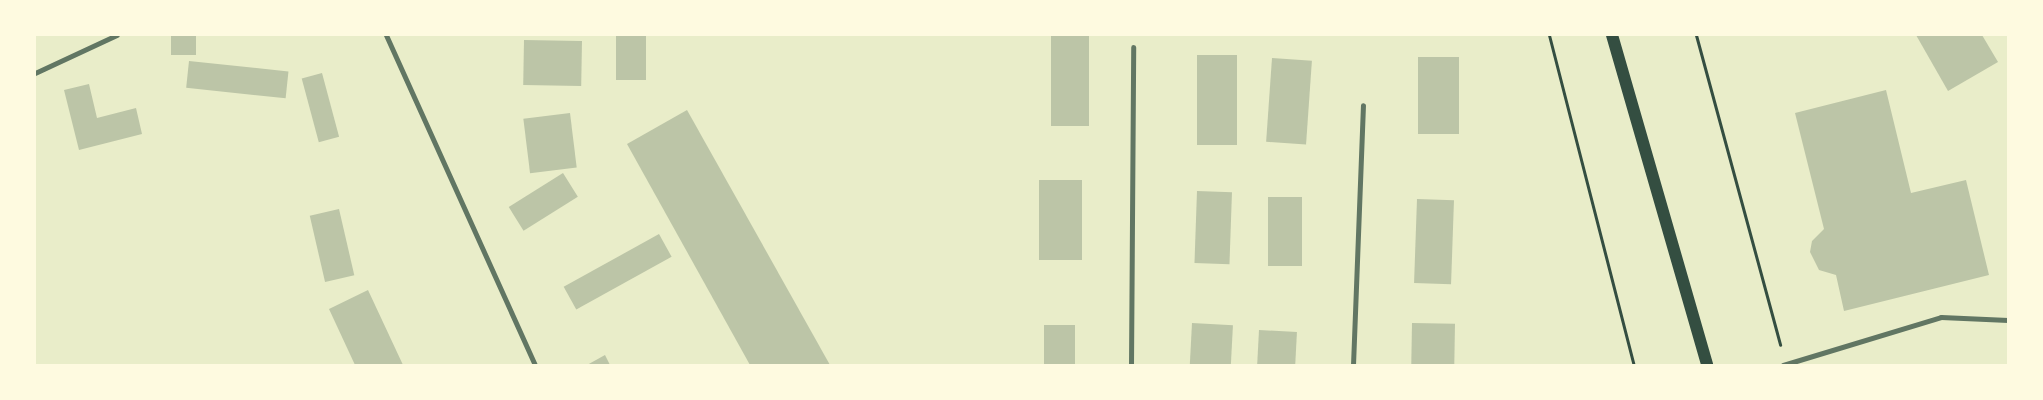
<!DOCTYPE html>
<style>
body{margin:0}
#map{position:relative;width:2043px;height:400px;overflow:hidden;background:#e9edc9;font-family:"PT Sans Narrow",sans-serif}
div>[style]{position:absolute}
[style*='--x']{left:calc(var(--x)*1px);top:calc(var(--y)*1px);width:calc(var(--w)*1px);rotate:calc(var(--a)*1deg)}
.building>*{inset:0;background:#bcc5a7;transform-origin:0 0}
.path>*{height:3px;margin:-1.5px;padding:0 1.5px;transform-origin:1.5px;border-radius:1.5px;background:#344e41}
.minor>*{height:5px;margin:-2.5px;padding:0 2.5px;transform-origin:2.5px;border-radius:2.5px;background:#617663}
.primary>*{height:12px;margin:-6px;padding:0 6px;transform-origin:6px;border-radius:6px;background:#344e41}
span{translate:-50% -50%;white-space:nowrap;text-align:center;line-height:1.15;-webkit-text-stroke:4.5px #fefae0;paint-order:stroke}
.frame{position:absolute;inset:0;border:36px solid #fefae0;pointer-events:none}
</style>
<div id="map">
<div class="building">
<div style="left:171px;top:35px;width:25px;height:20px"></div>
<div style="left:616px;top:35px;width:30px;height:45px"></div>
<div style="left:1051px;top:35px;width:38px;height:91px"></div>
<div style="clip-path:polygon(1916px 35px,1982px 35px,1998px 62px,1948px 91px)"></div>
<div style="left:524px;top:40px;width:58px;height:45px;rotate:1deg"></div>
<div style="left:1197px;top:55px;width:40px;height:90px"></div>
<div style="left:1418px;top:57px;width:41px;height:77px"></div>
<div style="left:1272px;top:58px;width:40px;height:84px;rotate:4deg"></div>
<div style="left:189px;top:61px;width:100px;height:27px;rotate:6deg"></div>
<div style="left:322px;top:73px;width:66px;height:21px;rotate:75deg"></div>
<div style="clip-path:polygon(89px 84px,97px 118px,136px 108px,142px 134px,79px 150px,64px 90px)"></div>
<div style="clip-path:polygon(1886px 90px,1911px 193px,1966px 180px,1989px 275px,1844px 311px,1836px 275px,1819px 270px,1810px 252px,1812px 241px,1824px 229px,1795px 113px)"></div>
<div style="clip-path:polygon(687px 110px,830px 365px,750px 365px,627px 144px)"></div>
<div style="left:570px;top:113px;width:55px;height:47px;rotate:83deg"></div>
<div style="left:563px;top:173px;width:28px;height:64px;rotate:58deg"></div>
<div style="left:1039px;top:180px;width:43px;height:80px"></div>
<div style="left:1197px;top:191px;width:35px;height:72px;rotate:2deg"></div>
<div style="left:1268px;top:197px;width:34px;height:69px"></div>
<div style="left:1417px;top:199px;width:37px;height:84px;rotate:2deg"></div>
<div style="left:339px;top:209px;width:68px;height:30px;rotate:77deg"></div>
<div style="left:659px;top:234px;width:26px;height:109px;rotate:61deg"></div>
<div style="clip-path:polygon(368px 290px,403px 365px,355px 365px,329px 309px)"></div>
<div style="left:1192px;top:323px;width:41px;height:42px;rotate:3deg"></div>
<div style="left:1412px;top:323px;width:43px;height:42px;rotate:1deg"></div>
<div style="left:1044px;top:325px;width:31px;height:40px"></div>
<div style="left:1259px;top:330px;width:38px;height:35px;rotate:3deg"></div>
<div style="clip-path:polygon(605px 355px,610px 365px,587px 365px)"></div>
</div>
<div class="path">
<div style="--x:1549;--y:35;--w:341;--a:75.6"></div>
<div style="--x:1696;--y:35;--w:321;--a:74.8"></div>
</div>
<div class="minor">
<div style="--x:386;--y:35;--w:362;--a:65.7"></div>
<div style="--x:35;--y:73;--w:90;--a:-24.9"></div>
<div style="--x:1131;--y:365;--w:318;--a:-89.6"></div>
<div style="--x:1353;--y:365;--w:260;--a:-87.8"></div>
<div style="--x:1783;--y:365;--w:165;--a:-16.9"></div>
<div style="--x:1941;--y:317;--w:67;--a:2.6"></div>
</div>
<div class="primary">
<div style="--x:1612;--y:35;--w:343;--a:73.9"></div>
</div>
<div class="frame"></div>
</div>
